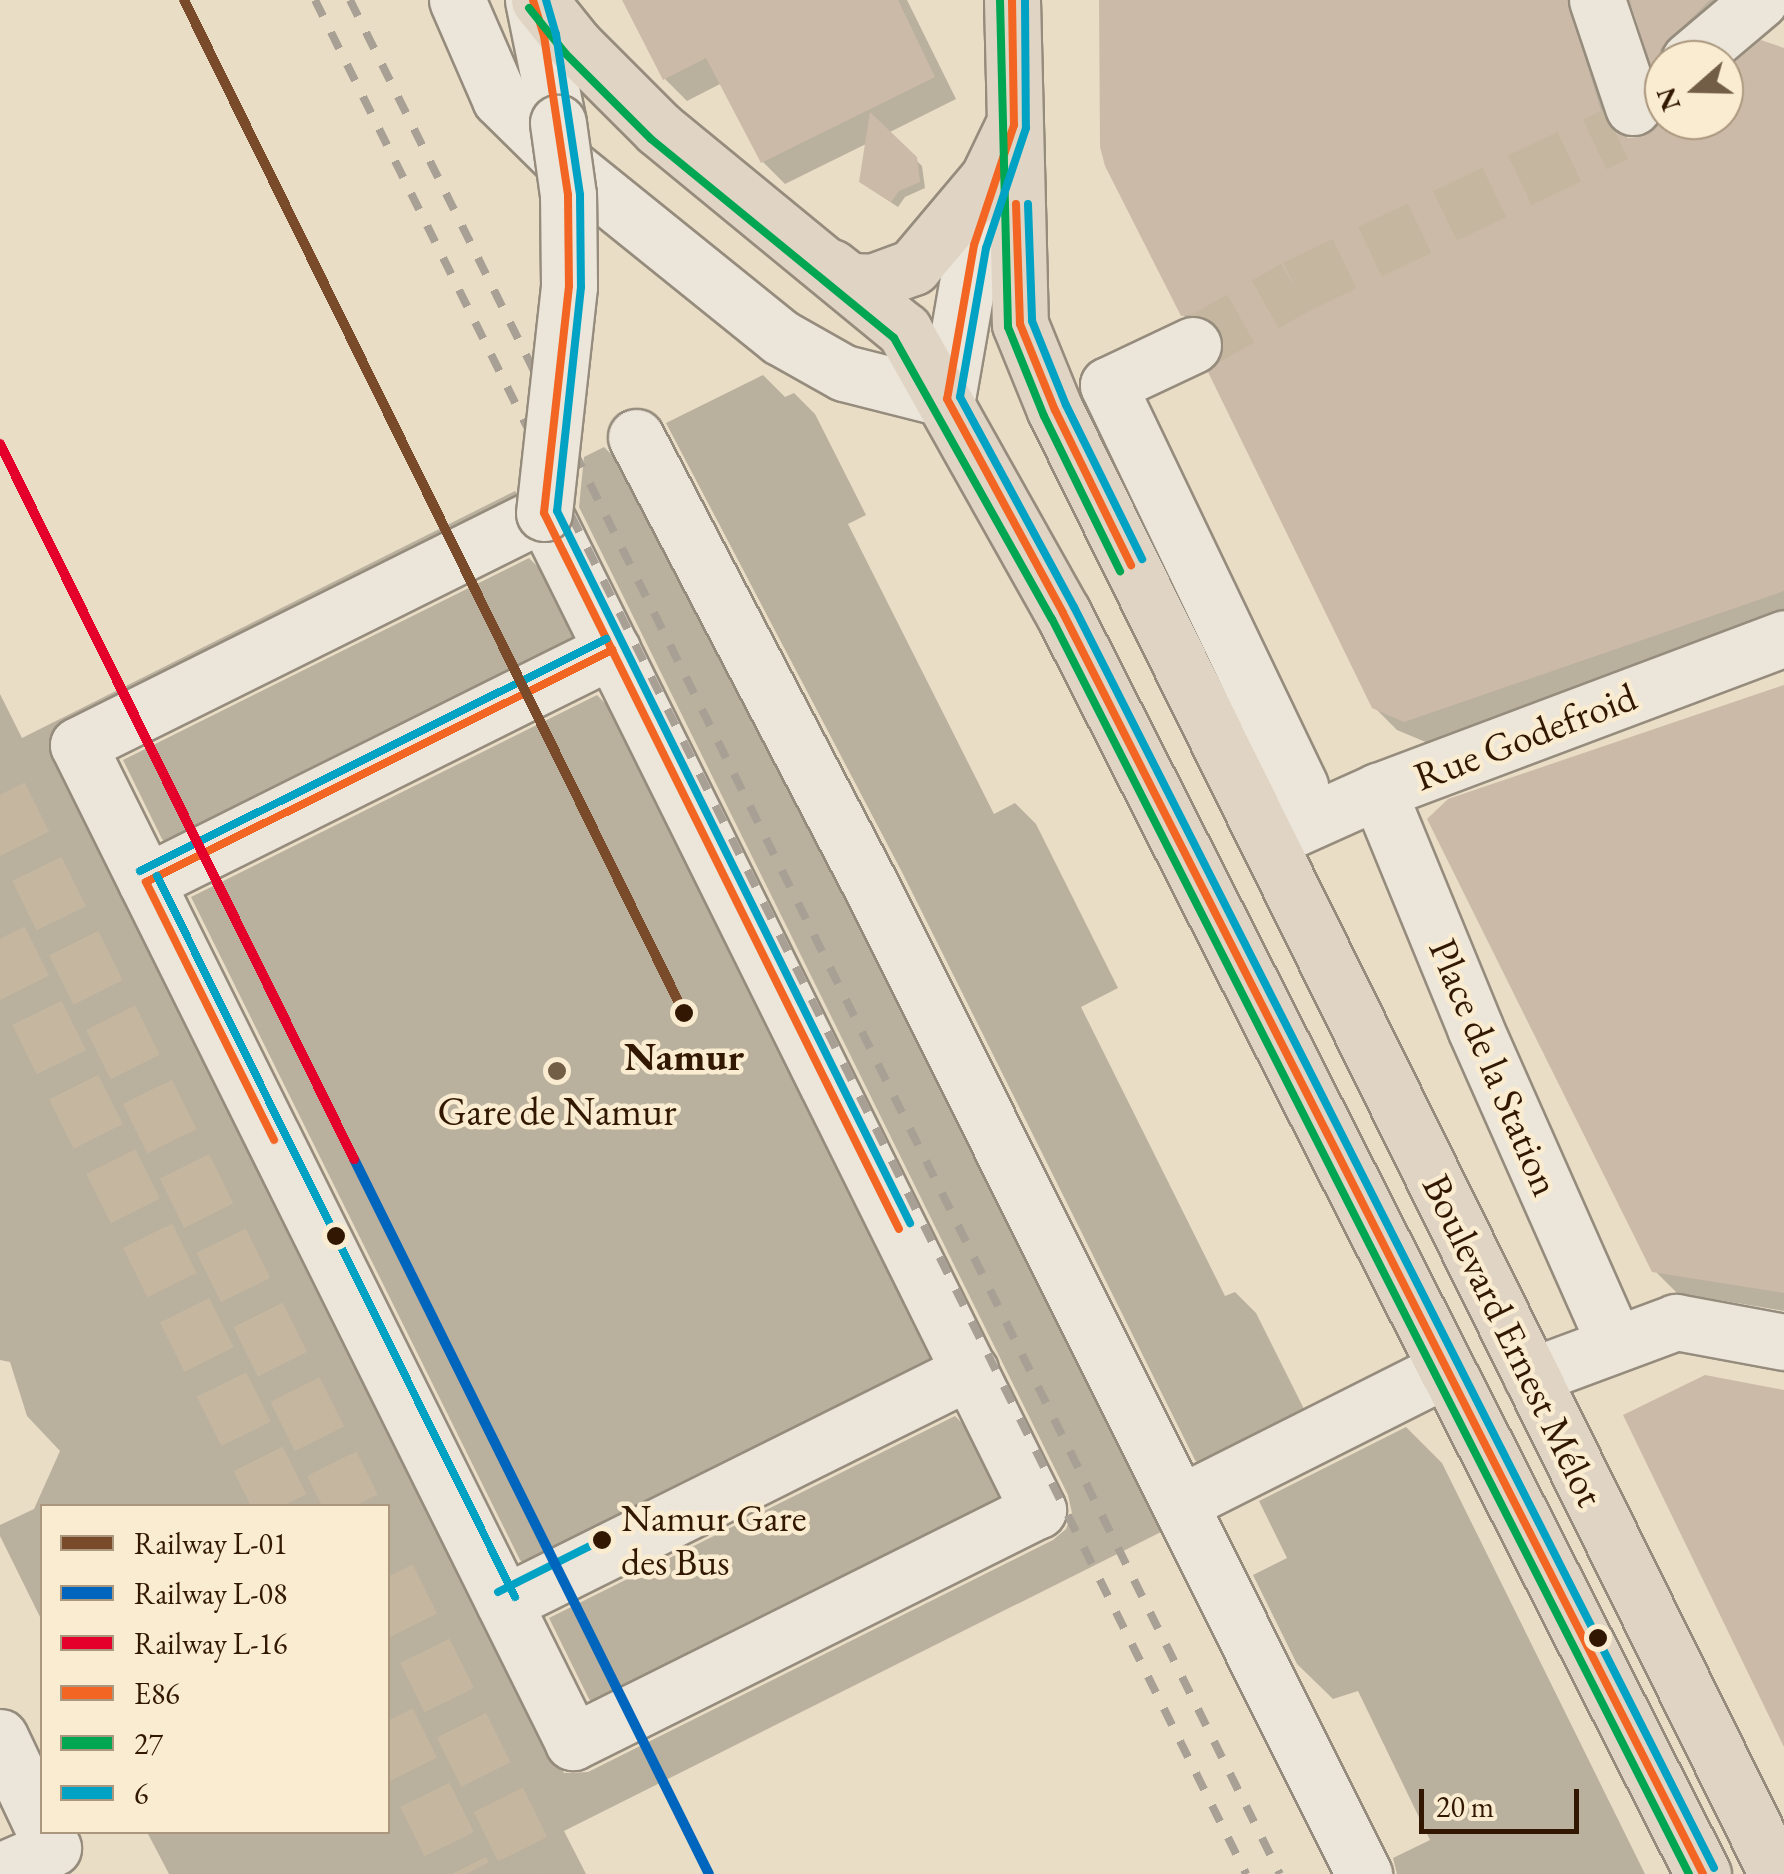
<!DOCTYPE html>
<meta charset="utf-8">
<style>
body{margin:0}
#map{position:relative;width:1784px;height:1874px;overflow:hidden;background:#e9ddc6;font-family:"EB Garamond",serif}
div>[style]{position:absolute}
[style*='--x']{left:calc(var(--x)*1px);top:calc(var(--y)*1px);width:calc(var(--w)*1px);rotate:calc(var(--a)*1deg)}
.shadow>*{inset:0;background:#0003}
.building>*{inset:0;background:#ccbaa8}
.minor-tunnel>*{height:55px;margin-top:-27.5px;transform-origin:0;background:repeating-linear-gradient(90deg,#c4b69f 0 55px,transparent 0 83px)}
.major-tunnel>*{height:55px;margin-top:-27.5px;transform-origin:0;background:repeating-linear-gradient(90deg,#c4b69f 0 55px,transparent 0 83px)}
.roads{filter:drop-shadow(2px 0 #968c7d) drop-shadow(-2px 0 #968c7d) drop-shadow(0 2px #968c7d) drop-shadow(0 -2px #968c7d)}
.minor>*{height:55px;margin:-27.5px;padding:0 27.5px;transform-origin:27.5px;border-radius:27.5px;background:#ece6da}
.major>*{height:55px;margin:-27.5px;padding:0 27.5px;transform-origin:27.5px;border-radius:27.5px;background:#e0d5c5}
.rail>*{height:8px;margin-top:-4px;transform-origin:0;background:repeating-linear-gradient(90deg,#a8a095 0 18px,transparent 0 36px)}
.bridges{filter:drop-shadow(2px 0 #968c7d) drop-shadow(-2px 0 #968c7d) drop-shadow(0 2px #968c7d) drop-shadow(0 -2px #968c7d)}
.minor-bridge>*{height:55px;margin:-27.5px;padding:0 27.5px;transform-origin:27.5px;border-radius:27.5px;background:#ece6da}
.bus-1>*{height:8px;margin:-4px;padding:0 4px;transform-origin:4px;border-radius:4px;background:#f26522}
.bus-2>*{height:8px;margin:-4px;padding:0 4px;transform-origin:4px;border-radius:4px;background:#00a651}
.bus-3>*{height:8px;margin:-4px;padding:0 4px;transform-origin:4px;border-radius:4px;background:#02a2c4}
.rail-1>*{height:10px;margin:-5px;padding:0 5px;transform-origin:5px;border-radius:5px;background:#7a4b2a}
.rail-2>*{height:10px;margin:-5px;padding:0 5px;transform-origin:5px;border-radius:5px;background:#0065bd}
.rail-3>*{height:10px;margin:-5px;padding:0 5px;transform-origin:5px;border-radius:5px;background:#e4002b}
.dots>*{width:28px;height:28px;translate:-50% -50%;box-sizing:border-box;border:5px solid #faecd1;border-radius:50%}
span{translate:-50% -50%;white-space:nowrap;text-align:center;line-height:1.15;-webkit-text-stroke:9px #faecd1;paint-order:stroke}
.bus-label{font-size:38px;color:#321802}
.left{translate:0 -50%;text-align:left}
.street-label{font-size:40px;color:#321802}
.stop-label{font-size:40px;color:#321802;font-weight:700}
.poi-label{font-size:40px;color:#321802}
.legend{position:absolute;left:40px;top:1504px;width:350px;height:330px;box-sizing:border-box;background:#faecd1;border:2px solid #aa977e;margin:0;padding:12px 18px;list-style:none;font-size:30px;color:#321802}
.legend li{display:flex;align-items:center;gap:20px;height:50px}
.legend b{width:50px;border:2px solid #aa977e}
.north{position:absolute;left:1644px;top:40px;width:100px;height:100px;box-sizing:border-box;background:#faecd1;border:2px solid #aa977e;border-radius:50%;rotate:250deg;font-size:28px;font-weight:700;line-height:40px;text-align:center;color:#321802}
.north::after{content:'';display:block;margin:auto;width:35px;height:45px;background:#725d47;clip-path:polygon(50% 0,100% 100%,50% 72%,0 100%)}
.scale{position:absolute;left:1419px;top:1789px;width:160px;height:45px;box-sizing:border-box;border:5px solid #321802;border-top:0;padding-left:12px;font-size:30px;line-height:35px;white-space:nowrap;color:#321802;-webkit-text-stroke:8px #faecd1;paint-order:stroke}
</style>
<div id="map">
<div class="shadow">
<div style="clip-path:polygon(626px 0,907px 0,956px 99px,888px 133px,922px 166px,925px 188px,905px 197px,898px 207px,869px 188px,868px 143px,785px 184px,763px 162px,722px 83px,687px 101px,665px 79px)"></div>
<div style="clip-path:polygon(1101px 0,1597px 0,1588px 34px,1628px 140px,1645px 139px,1664px 118px,1724px 120px,1724px 75px,1784px 51px,1784px 621px,1428px 743px,1397px 730px,1374px 707px,1224px 336px,1206px 337px,1183px 315px)"></div>
<div style="clip-path:polygon(1629px 0,1751px 0,1664px 60px,1664px 94px)"></div>
<div style="clip-path:polygon(763px 375px,785px 397px,794px 393px,815px 414px,866px 515px,848px 524px,994px 814px,1015px 803px,1036px 824px,1118px 988px,1081px 1007px,1225px 1296px,1235px 1292px,1256px 1313px,1305px 1411px,1216px 1481px,1195px 1460px,903px 874px,666px 423px)"></div>
<div style="clip-path:polygon(604px 447px,629px 472px,869px 932px,1167px 1529px,564px 1831px,586px 1874px,169px 1874px,147px 1832px,388px 1832px,388px 1506px,42px 1506px,42px 1621px,0 1536px,0 1525px,34px 1509px,60px 1451px,27px 1416px,10px 1362px,0 1360px,0 694px,22px 738px,515px 491px,539px 516px,89px 741px,74px 786px,564px 1773px,588px 1772px,1053px 1540px,1066px 1529px,1072px 1513px,1068px 1495px,579px 507px,584px 457px)"></div>
<div style="clip-path:polygon(529px 558px,550px 579px,589px 657px,183px 860px,162px 839px,123px 760px)"></div>
<div style="clip-path:polygon(1784px 689px,1784px 1311px,1677px 1293px,1654px 1270px)"></div>
<div style="clip-path:polygon(597px 695px,618px 716px,947px 1379px,541px 1581px,520px 1560px,191px 897px)"></div>
<div style="clip-path:polygon(955px 1416px,976px 1437px,1015px 1517px,610px 1720px,589px 1699px,549px 1618px)"></div>
<div style="clip-path:polygon(1406px 1427px,1442px 1463px,1645px 1874px,1397px 1874px,1393px 1858px,1430px 1840px,1358px 1691px,1333px 1699px,1297px 1664px,1253px 1575px,1287px 1558px,1259px 1501px)"></div>
</div>
<div class="building">
<div style="clip-path:polygon(622px 0,898px 0,935px 77px,761px 163px,706px 58px,663px 80px)"></div>
<div style="clip-path:polygon(1099px 0,1567px 0,1603px 117px,1613px 131px,1628px 138px,1644px 136px,1656px 128px,1664px 112px,1630px 0,1710px 0,1660px 49px,1658px 65px,1664px 78px,1664px 120px,1724px 120px,1724px 71px,1761px 40px,1784px 48px,1784px 591px,1404px 722px,1372px 708px,1208px 372px,1224px 349px,1221px 331px,1210px 319px,1195px 314px,1181px 316px,1105px 166px,1100px 147px)"></div>
<div style="clip-path:polygon(870px 112px,917px 157px,920px 182px,899px 191px,891px 202px,859px 182px)"></div>
<div style="clip-path:polygon(1784px 685px,1784px 1293px,1652px 1272px,1427px 819px,1448px 799px)"></div>
<div style="clip-path:polygon(1705px 1375px,1784px 1390px,1784px 1747px,1623px 1415px)"></div>
</div>
<div class="minor-tunnel">
<div style="--x:1193;--y:345;--w:117;--a:-29.6"></div>
<div style="--x:1295;--y:287;--w:356;--a:-25.5"></div>
</div>
<div class="major-tunnel">
<div style="--x:0;--y:794;--w:795;--a:63.63"></div>
<div style="--x:0;--y:938;--w:634;--a:63.6"></div>
<div style="--x:388;--y:1576;--w:332;--a:63.7"></div>
<div style="--x:388;--y:1720;--w:172;--a:63.7"></div>
</div>
<div class="roads">
<div class="minor">
<div style="--x:457;--y:0;--w:108;--a:66.5"></div>
<div style="--x:500;--y:99;--w:94;--a:44.6"></div>
<div style="--x:567;--y:165;--w:274;--a:38.9"></div>
<div style="--x:780;--y:337;--w:73;--a:29.4"></div>
<div style="--x:844;--y:373;--w:106;--a:14.2"></div>
<div style="--x:947;--y:399;--w:156;--a:-80.1"></div>
<div style="--x:974;--y:245;--w:89;--a:-71.6"></div>
<div style="--x:533;--y:0;--w:126;--a:78.5"></div>
<div style="--x:1597;--y:0;--w:113;--a:71.4"></div>
<div style="--x:1689;--y:60;--w:93;--a:-40.2"></div>
<div style="--x:1193;--y:345;--w:94;--a:154.8"></div>
<div style="--x:1108;--y:385;--w:445;--a:64.4"></div>
<div style="--x:636;--y:437;--w:511;--a:62.38"></div>
<div style="--x:873;--y:890;--w:1100;--a:63.48"></div>
<div style="--x:544;--y:513;--w:1113;--a:63.64"></div>
<div style="--x:1038;--y:1510;--w:520;--a:153.48"></div>
<div style="--x:573;--y:1742;--w:1113;--a:-116.4"></div>
<div style="--x:78;--y:745;--w:521;--a:-26.47"></div>
<div style="--x:1378;--y:791;--w:256;--a:67.7"></div>
<div style="--x:1475;--y:1028;--w:343;--a:66.1"></div>
<div style="--x:1269;--y:840;--w:120;--a:-24.2"></div>
<div style="--x:1378;--y:791;--w:434;--a:-20.6"></div>
<div style="--x:146;--y:882;--w:521;--a:-26.47"></div>
<div style="--x:1531;--y:1376;--w:155;--a:-20.4"></div>
<div style="--x:1676;--y:1322;--w:110;--a:10.5"></div>
<div style="--x:1180;--y:1503;--w:298;--a:-26.7"></div>
<div style="--x:504;--y:1603;--w:521;--a:-26.47"></div>
<div style="--x:0;--y:1737;--w:98;--a:64.7"></div>
<div style="--x:0;--y:1871;--w:58;--a:-23.5"></div>
</div>
<div class="major">
<div style="--x:539;--y:0;--w:58;--a:51.3"></div>
<div style="--x:575;--y:45;--w:119;--a:45"></div>
<div style="--x:659;--y:129;--w:317;--a:39.4"></div>
<div style="--x:904;--y:330;--w:325;--a:60.7"></div>
<div style="--x:1063;--y:613;--w:1414;--a:63.09"></div>
<div style="--x:1012;--y:0;--w:324;--a:88.6"></div>
<div style="--x:1020;--y:324;--w:93;--a:67.9"></div>
<div style="--x:1055;--y:410;--w:1632;--a:63.75"></div>
<div style="--x:831;--y:267;--w:23;--a:38"></div>
<div style="--x:849;--y:281;--w:23;--a:2"></div>
<div style="--x:872;--y:282;--w:44;--a:-20.1"></div>
<div style="--x:913;--y:267;--w:116;--a:-49.9"></div>
<div style="--x:988;--y:178;--w:58;--a:-64.3"></div>
</div>
</div>
<div class="rail">
<div style="--x:315;--y:0;--w:2093;--a:63.58"></div>
<div style="--x:350;--y:0;--w:2092;--a:63.61"></div>
</div>
<div class="bridges">
<div class="minor-bridge">
<div style="--x:544;--y:513;--w:228;--a:-83.7"></div>
<div style="--x:569;--y:286;--w:91;--a:-90.6"></div>
<div style="--x:568;--y:195;--w:73;--a:-97.9"></div>
</div>
</div>
<div class="bus-1">
<div style="--x:533;--y:0;--w:38;--a:73"></div>
<div style="--x:544;--y:36;--w:161;--a:81.4"></div>
<div style="--x:568;--y:195;--w:91;--a:89.4"></div>
<div style="--x:569;--y:286;--w:228;--a:96.3"></div>
<div style="--x:544;--y:513;--w:799;--a:63.63"></div>
<div style="--x:1012;--y:0;--w:125;--a:89.1"></div>
<div style="--x:1014;--y:125;--w:126;--a:108.4"></div>
<div style="--x:974;--y:245;--w:156;--a:99.9"></div>
<div style="--x:947;--y:399;--w:243;--a:61.5"></div>
<div style="--x:1063;--y:613;--w:1414;--a:63.09"></div>
<div style="--x:1016;--y:204;--w:120;--a:88.1"></div>
<div style="--x:1020;--y:324;--w:93;--a:67.9"></div>
<div style="--x:1055;--y:410;--w:173;--a:63.9"></div>
<div style="--x:146;--y:882;--w:521;--a:-26.47"></div>
<div style="--x:146;--y:882;--w:288;--a:63.6"></div>
</div>
<div class="bus-2">
<div style="--x:1000;--y:0;--w:327;--a:88.6"></div>
<div style="--x:1008;--y:327;--w:96;--a:68"></div>
<div style="--x:1044;--y:416;--w:173;--a:63.9"></div>
<div style="--x:529;--y:8;--w:59;--a:51.2"></div>
<div style="--x:566;--y:54;--w:120;--a:45"></div>
<div style="--x:651;--y:139;--w:314;--a:39.3"></div>
<div style="--x:894;--y:338;--w:322;--a:60.7"></div>
<div style="--x:1052;--y:619;--w:1407;--a:63.09"></div>
</div>
<div class="bus-3">
<div style="--x:546;--y:0;--w:35;--a:74"></div>
<div style="--x:556;--y:34;--w:163;--a:81.5"></div>
<div style="--x:580;--y:195;--w:92;--a:89.4"></div>
<div style="--x:581;--y:287;--w:225;--a:96.1"></div>
<div style="--x:557;--y:511;--w:795;--a:63.63"></div>
<div style="--x:1025;--y:0;--w:128;--a:89.6"></div>
<div style="--x:1026;--y:128;--w:126;--a:108.4"></div>
<div style="--x:986;--y:248;--w:151;--a:99.9"></div>
<div style="--x:960;--y:397;--w:239;--a:61.5"></div>
<div style="--x:1074;--y:607;--w:1414;--a:63.09"></div>
<div style="--x:1028;--y:204;--w:117;--a:88"></div>
<div style="--x:1032;--y:321;--w:91;--a:68"></div>
<div style="--x:1066;--y:405;--w:172;--a:63.7"></div>
<div style="--x:140;--y:871;--w:521;--a:-26.47"></div>
<div style="--x:157;--y:876;--w:805;--a:63.59"></div>
<div style="--x:498;--y:1592;--w:116;--a:-26.6"></div>
</div>
<div class="rail-1">
<div style="--x:184;--y:0;--w:1130;--a:63.73"></div>
</div>
<div class="rail-2">
<div style="--x:354;--y:1159;--w:798;--a:63.6"></div>
</div>
<div class="rail-3">
<div style="--x:0;--y:444;--w:798;--a:63.66"></div>
</div>
<div class="dots">
<div style="left:684px;top:1013px;background:#321802"></div>
<div style="left:557px;top:1071px;background:#725d47"></div>
<div style="left:336px;top:1236px;background:#321802"></div>
<div style="left:602px;top:1540px;background:#321802"></div>
<div style="left:1598px;top:1638px;background:#321802"></div>
</div>
<div class="bus-label">
<span class="left" style="left:621px;top:1540px">Namur Gare<br>des Bus</span>
</div>
<div class="street-label">
<span style="left:1525px;top:736px;rotate:-21deg">Rue Godefroid</span>
<span style="left:1495px;top:1067px;rotate:67deg">Place de la Station</span>
<span style="left:1514px;top:1340px;rotate:64deg">Boulevard Ernest Mélot</span>
</div>
<div class="stop-label">
<span style="left:684px;top:1056px">Namur</span>
</div>
<div class="poi-label">
<span style="left:557px;top:1111px">Gare de Namur</span>
</div>
<ul class="legend">
<li><b style="height:12px;background:#7a4b2a"></b>Railway L-01</li>
<li><b style="height:12px;background:#0065bd"></b>Railway L-08</li>
<li><b style="height:12px;background:#e4002b"></b>Railway L-16</li>
<li><b style="height:12px;background:#f26522"></b>E86</li>
<li><b style="height:12px;background:#00a651"></b>27</li>
<li><b style="height:12px;background:#02a2c4"></b>6</li>
</ul>
<div class="north">N</div>
<div class="scale">20 m</div>
</div>
